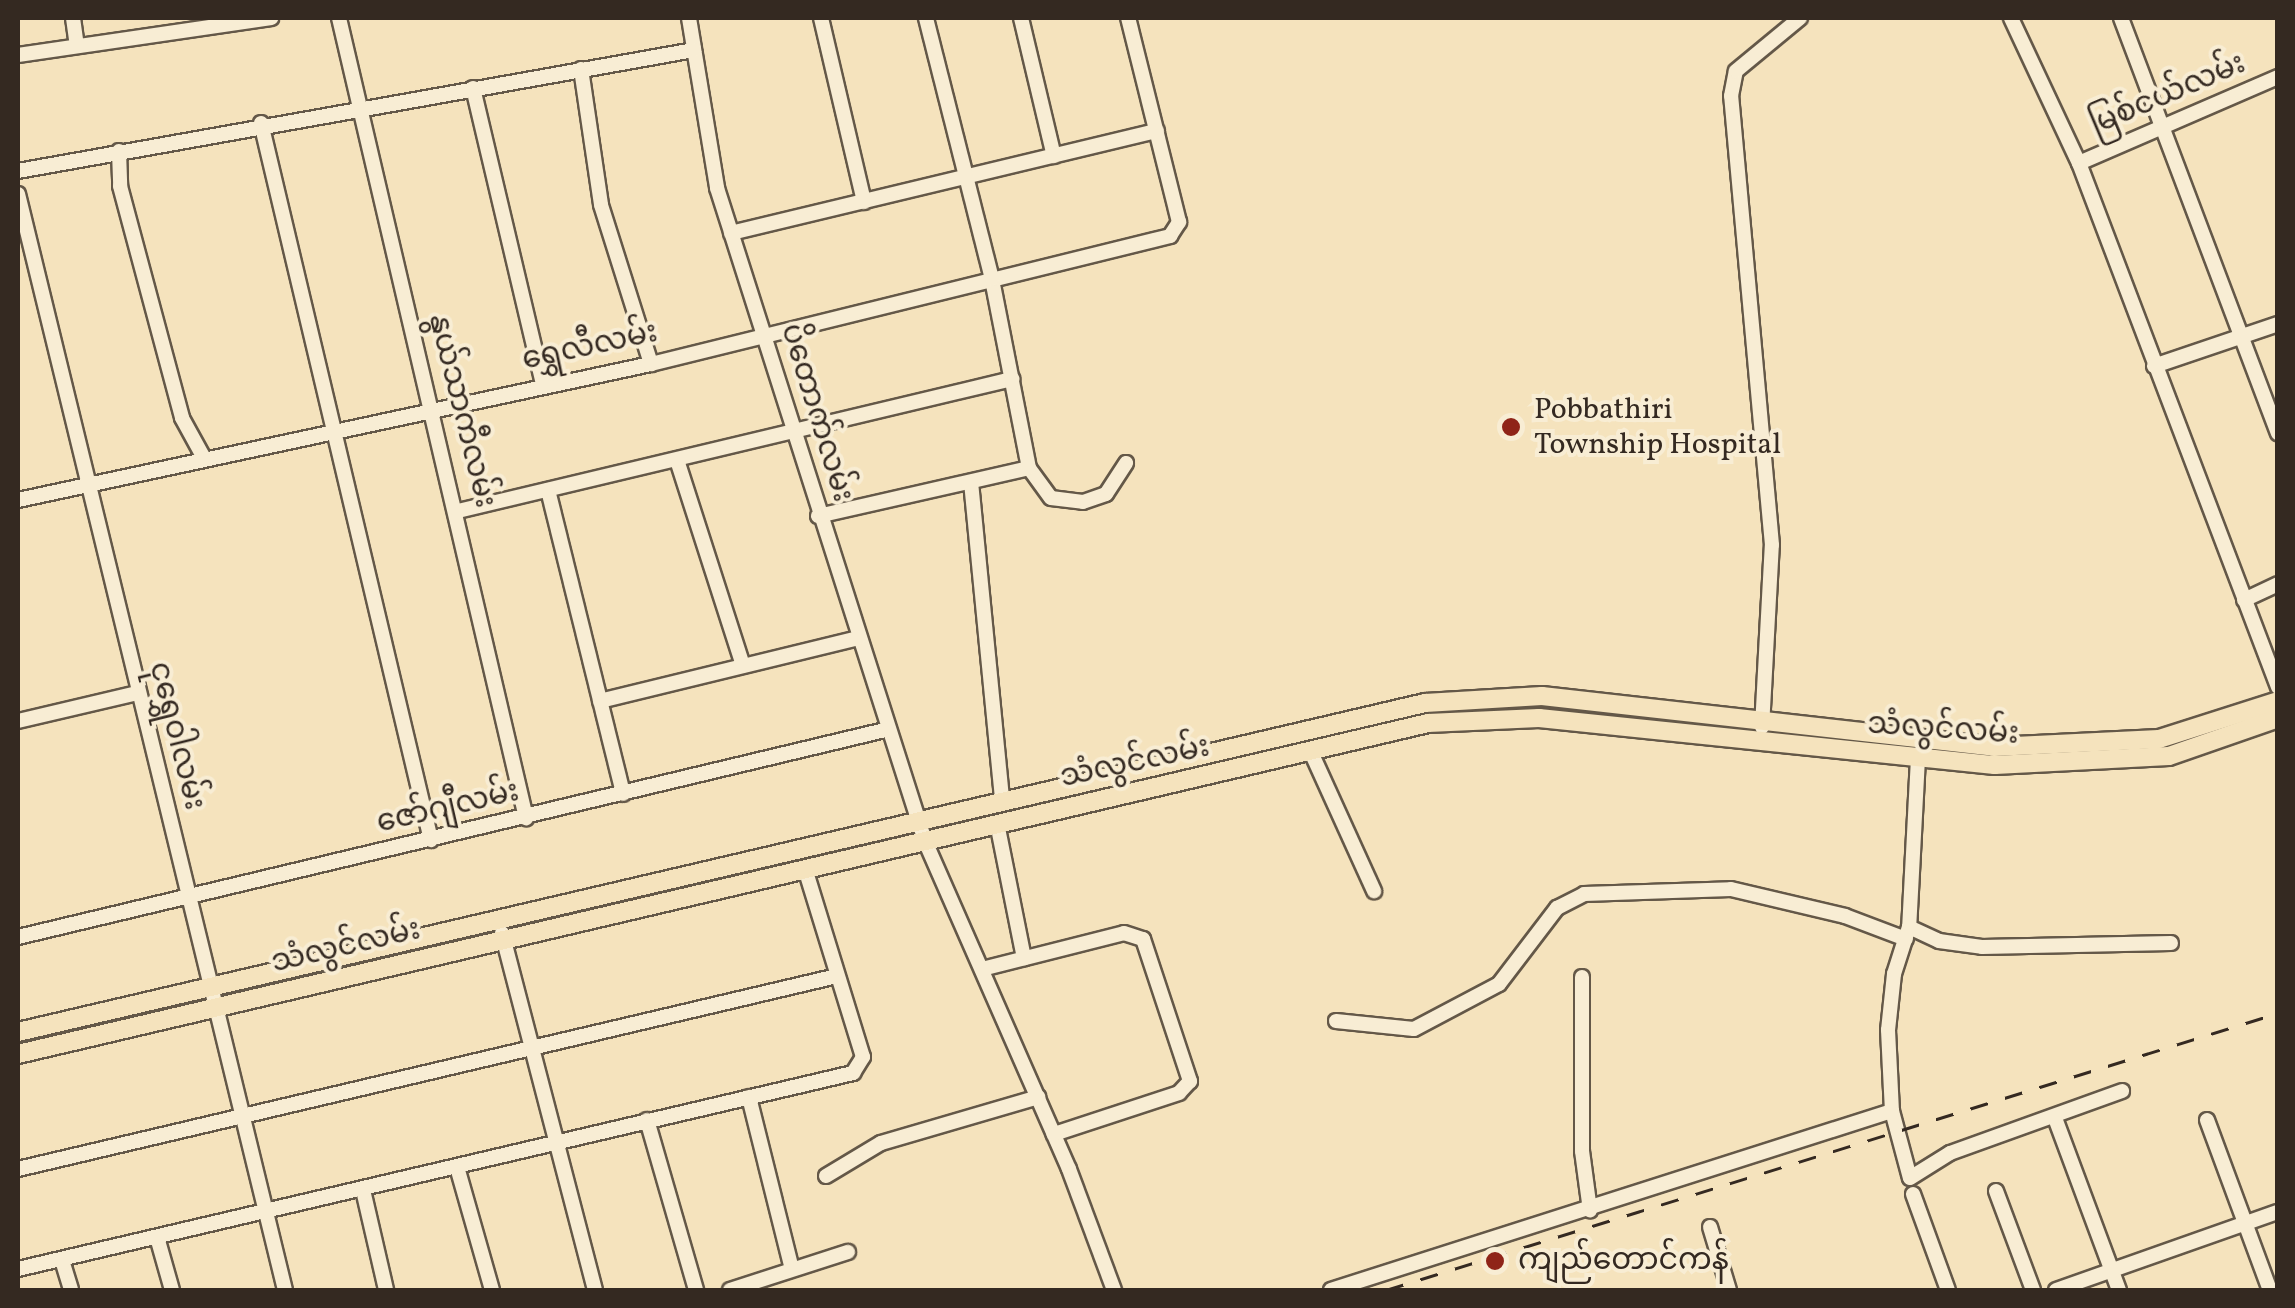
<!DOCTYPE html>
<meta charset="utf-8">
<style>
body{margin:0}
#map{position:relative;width:2295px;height:1308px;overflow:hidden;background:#f5e3bd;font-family:Vollkorn,"Noto Sans Myanmar",serif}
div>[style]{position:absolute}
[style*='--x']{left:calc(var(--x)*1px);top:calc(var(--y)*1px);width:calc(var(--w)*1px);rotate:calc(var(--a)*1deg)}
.roads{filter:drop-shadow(2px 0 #645848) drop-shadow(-2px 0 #645848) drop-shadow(0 2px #645848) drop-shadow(0 -2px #645848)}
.minor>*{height:14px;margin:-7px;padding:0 7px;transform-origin:7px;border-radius:7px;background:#f8edd4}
.major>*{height:18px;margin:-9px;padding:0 9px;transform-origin:9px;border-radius:9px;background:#f5e3bd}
.rail>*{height:2.5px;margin-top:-1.25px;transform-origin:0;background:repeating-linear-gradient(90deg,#342921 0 18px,transparent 0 36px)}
.dots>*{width:28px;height:28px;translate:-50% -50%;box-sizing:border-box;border:5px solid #f8edd4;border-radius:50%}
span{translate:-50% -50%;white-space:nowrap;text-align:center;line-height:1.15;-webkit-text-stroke:8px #f8edd4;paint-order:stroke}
.street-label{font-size:30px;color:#342921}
.poi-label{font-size:30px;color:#342921}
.left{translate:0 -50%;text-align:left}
.frame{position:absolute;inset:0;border:20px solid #342921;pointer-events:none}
</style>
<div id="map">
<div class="roads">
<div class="minor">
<div style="--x:73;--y:18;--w:28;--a:82"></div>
<div style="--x:339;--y:18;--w:822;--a:76.84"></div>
<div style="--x:689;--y:18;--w:172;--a:80.6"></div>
<div style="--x:717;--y:188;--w:685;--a:72.33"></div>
<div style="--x:925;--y:841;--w:358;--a:66.3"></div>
<div style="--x:1069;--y:1169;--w:129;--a:69.6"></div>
<div style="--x:821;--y:18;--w:189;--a:76.8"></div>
<div style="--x:1021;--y:18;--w:142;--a:76.6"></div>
<div style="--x:2011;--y:18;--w:160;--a:64.9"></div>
<div style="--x:2079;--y:163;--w:561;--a:69.2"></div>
<div style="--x:2121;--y:18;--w:444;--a:69.3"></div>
<div style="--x:18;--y:55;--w:256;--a:-8.3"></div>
<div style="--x:581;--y:69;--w:137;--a:81.6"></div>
<div style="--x:601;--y:205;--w:167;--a:72.5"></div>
<div style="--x:473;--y:88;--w:305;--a:76.7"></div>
<div style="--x:261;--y:123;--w:737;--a:76.66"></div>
<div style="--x:119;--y:151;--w:35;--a:88"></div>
<div style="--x:120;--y:186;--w:240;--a:75"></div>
<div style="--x:182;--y:418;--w:46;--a:61.2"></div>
<div style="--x:2079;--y:163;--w:217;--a:-23.4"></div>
<div style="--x:18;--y:171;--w:687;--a:-10.15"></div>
<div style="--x:18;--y:194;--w:1128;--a:76.31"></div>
<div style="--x:731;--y:233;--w:438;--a:-13.5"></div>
<div style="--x:2154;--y:366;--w:131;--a:-18.7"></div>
<div style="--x:677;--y:460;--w:216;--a:72.2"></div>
<div style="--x:1029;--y:468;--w:37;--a:54"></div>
<div style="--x:1051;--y:498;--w:32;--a:7"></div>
<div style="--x:1083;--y:502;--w:24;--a:-19"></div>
<div style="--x:1106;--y:494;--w:37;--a:-57"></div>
<div style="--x:971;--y:482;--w:319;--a:84.4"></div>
<div style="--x:548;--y:490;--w:313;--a:76.1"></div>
<div style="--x:18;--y:500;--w:647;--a:-12.13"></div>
<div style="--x:651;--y:364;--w:535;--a:-13.85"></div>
<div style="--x:1170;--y:236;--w:17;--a:-57"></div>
<div style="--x:1179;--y:222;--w:210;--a:-104"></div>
<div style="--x:458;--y:511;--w:570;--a:-13.4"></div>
<div style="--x:818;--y:516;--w:216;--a:-12.8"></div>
<div style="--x:1029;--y:468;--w:193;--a:-101.1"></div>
<div style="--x:992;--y:279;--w:269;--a:-104.2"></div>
<div style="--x:2244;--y:600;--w:38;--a:-25"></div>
<div style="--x:600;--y:701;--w:267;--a:-13.7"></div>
<div style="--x:18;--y:721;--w:122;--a:-13.2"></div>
<div style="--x:1762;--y:727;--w:182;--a:-86.9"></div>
<div style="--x:1772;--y:545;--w:451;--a:-95.2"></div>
<div style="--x:1731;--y:96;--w:25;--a:-79"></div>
<div style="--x:1736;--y:71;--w:83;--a:-39.6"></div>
<div style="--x:1311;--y:752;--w:153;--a:65.6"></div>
<div style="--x:1918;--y:758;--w:169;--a:93"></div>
<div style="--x:1909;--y:927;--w:49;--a:107.7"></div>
<div style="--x:1894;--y:974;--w:56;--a:96.1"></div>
<div style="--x:1888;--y:1030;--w:81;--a:87.2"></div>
<div style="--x:1892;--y:1111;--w:69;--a:75"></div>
<div style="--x:1910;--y:1178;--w:47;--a:-32"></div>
<div style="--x:1950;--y:1153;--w:183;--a:-19.8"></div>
<div style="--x:997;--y:823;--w:138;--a:78.7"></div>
<div style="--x:1909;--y:927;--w:33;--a:25"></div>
<div style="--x:1939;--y:941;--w:43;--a:7.9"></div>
<div style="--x:1982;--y:947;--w:189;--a:-1.2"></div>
<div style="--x:502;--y:933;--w:369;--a:75.4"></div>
<div style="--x:18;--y:937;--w:895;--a:-13.43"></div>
<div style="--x:982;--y:969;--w:146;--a:-14.2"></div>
<div style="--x:1124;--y:933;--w:20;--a:18"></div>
<div style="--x:1143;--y:939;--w:150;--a:71.7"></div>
<div style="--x:1190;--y:1081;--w:16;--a:133"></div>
<div style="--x:1179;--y:1093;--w:132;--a:161.8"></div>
<div style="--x:1582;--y:977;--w:174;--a:90"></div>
<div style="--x:1582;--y:1151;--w:60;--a:82.3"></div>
<div style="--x:1336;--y:1021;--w:78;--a:5.9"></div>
<div style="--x:1414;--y:1029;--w:96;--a:-27.9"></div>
<div style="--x:1499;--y:984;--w:96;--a:-52.7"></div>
<div style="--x:1557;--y:908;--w:30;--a:-27"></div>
<div style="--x:1584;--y:894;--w:147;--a:-1.9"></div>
<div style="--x:1731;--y:889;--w:117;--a:13.3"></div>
<div style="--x:1845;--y:916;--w:65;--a:20.7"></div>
<div style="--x:749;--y:1097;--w:177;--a:76"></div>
<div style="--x:2055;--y:1118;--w:184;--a:69.6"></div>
<div style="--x:647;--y:1120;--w:177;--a:73.9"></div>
<div style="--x:2207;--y:1120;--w:181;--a:69.7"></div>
<div style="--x:457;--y:1167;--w:128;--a:74.1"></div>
<div style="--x:18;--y:1169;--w:841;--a:-13.26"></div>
<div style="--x:826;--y:1176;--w:64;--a:-31"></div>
<div style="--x:881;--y:1143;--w:164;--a:-16.3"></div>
<div style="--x:363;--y:1190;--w:103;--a:77"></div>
<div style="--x:1996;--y:1191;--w:106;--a:69.5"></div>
<div style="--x:1913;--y:1194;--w:102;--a:70"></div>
<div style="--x:1710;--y:1227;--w:66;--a:73.2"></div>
<div style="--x:157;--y:1237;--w:55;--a:74.2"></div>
<div style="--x:62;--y:1260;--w:31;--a:73"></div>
<div style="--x:18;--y:1269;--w:858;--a:-13.21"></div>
<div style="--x:853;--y:1073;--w:19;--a:-58"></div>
<div style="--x:863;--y:1057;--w:194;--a:-107.1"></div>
<div style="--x:730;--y:1290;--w:124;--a:-17.9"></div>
<div style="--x:1331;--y:1290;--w:589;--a:-17.7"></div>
<div style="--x:2056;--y:1290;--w:235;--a:-19.4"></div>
</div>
<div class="major">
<div style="--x:18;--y:1032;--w:1445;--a:-13.16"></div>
<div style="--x:1425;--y:703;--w:117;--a:-3.4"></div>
<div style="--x:1542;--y:696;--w:455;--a:6.4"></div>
<div style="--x:1994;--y:747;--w:165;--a:-2.8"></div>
<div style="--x:2159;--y:739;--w:125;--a:-17.7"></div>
<div style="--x:18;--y:1054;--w:1448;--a:-13.21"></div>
<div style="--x:1428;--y:723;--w:111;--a:-2.6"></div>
<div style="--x:1539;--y:718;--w:458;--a:5.9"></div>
<div style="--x:1995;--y:765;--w:174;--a:-3"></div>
<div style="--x:2169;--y:756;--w:115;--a:-19.2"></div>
</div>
</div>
<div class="rail">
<div style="--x:1386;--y:1290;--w:934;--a:-17.25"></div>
</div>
<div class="dots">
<div style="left:1511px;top:427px;background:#8f2418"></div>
<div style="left:1495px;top:1261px;background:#8f2418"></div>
</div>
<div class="street-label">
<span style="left:2168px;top:95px;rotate:-23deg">မြစ်ငယ်လမ်း</span>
<span style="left:590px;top:347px;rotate:-12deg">ရွှေလီလမ်း</span>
<span style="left:461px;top:411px;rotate:76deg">နွယ်သာကီလမ်း</span>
<span style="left:816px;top:413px;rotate:73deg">ပိတောက်လမ်း</span>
<span style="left:1943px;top:730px;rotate:4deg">သံလွင်လမ်း</span>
<span style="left:176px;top:736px;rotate:76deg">ငုရွှေဝါလမ်း</span>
<span style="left:1135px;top:763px;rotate:-12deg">သံလွင်လမ်း</span>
<span style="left:448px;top:808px;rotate:-13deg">ဇော်ဂျီလမ်း</span>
<span style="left:346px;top:947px;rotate:-13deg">သံလွင်လမ်း</span>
</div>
<div class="poi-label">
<span class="left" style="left:1534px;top:427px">Pobbathiri<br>Township Hospital</span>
<span class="left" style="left:1518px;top:1261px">ကျည်တောင်ကန်</span>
</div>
<div class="frame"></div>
</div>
